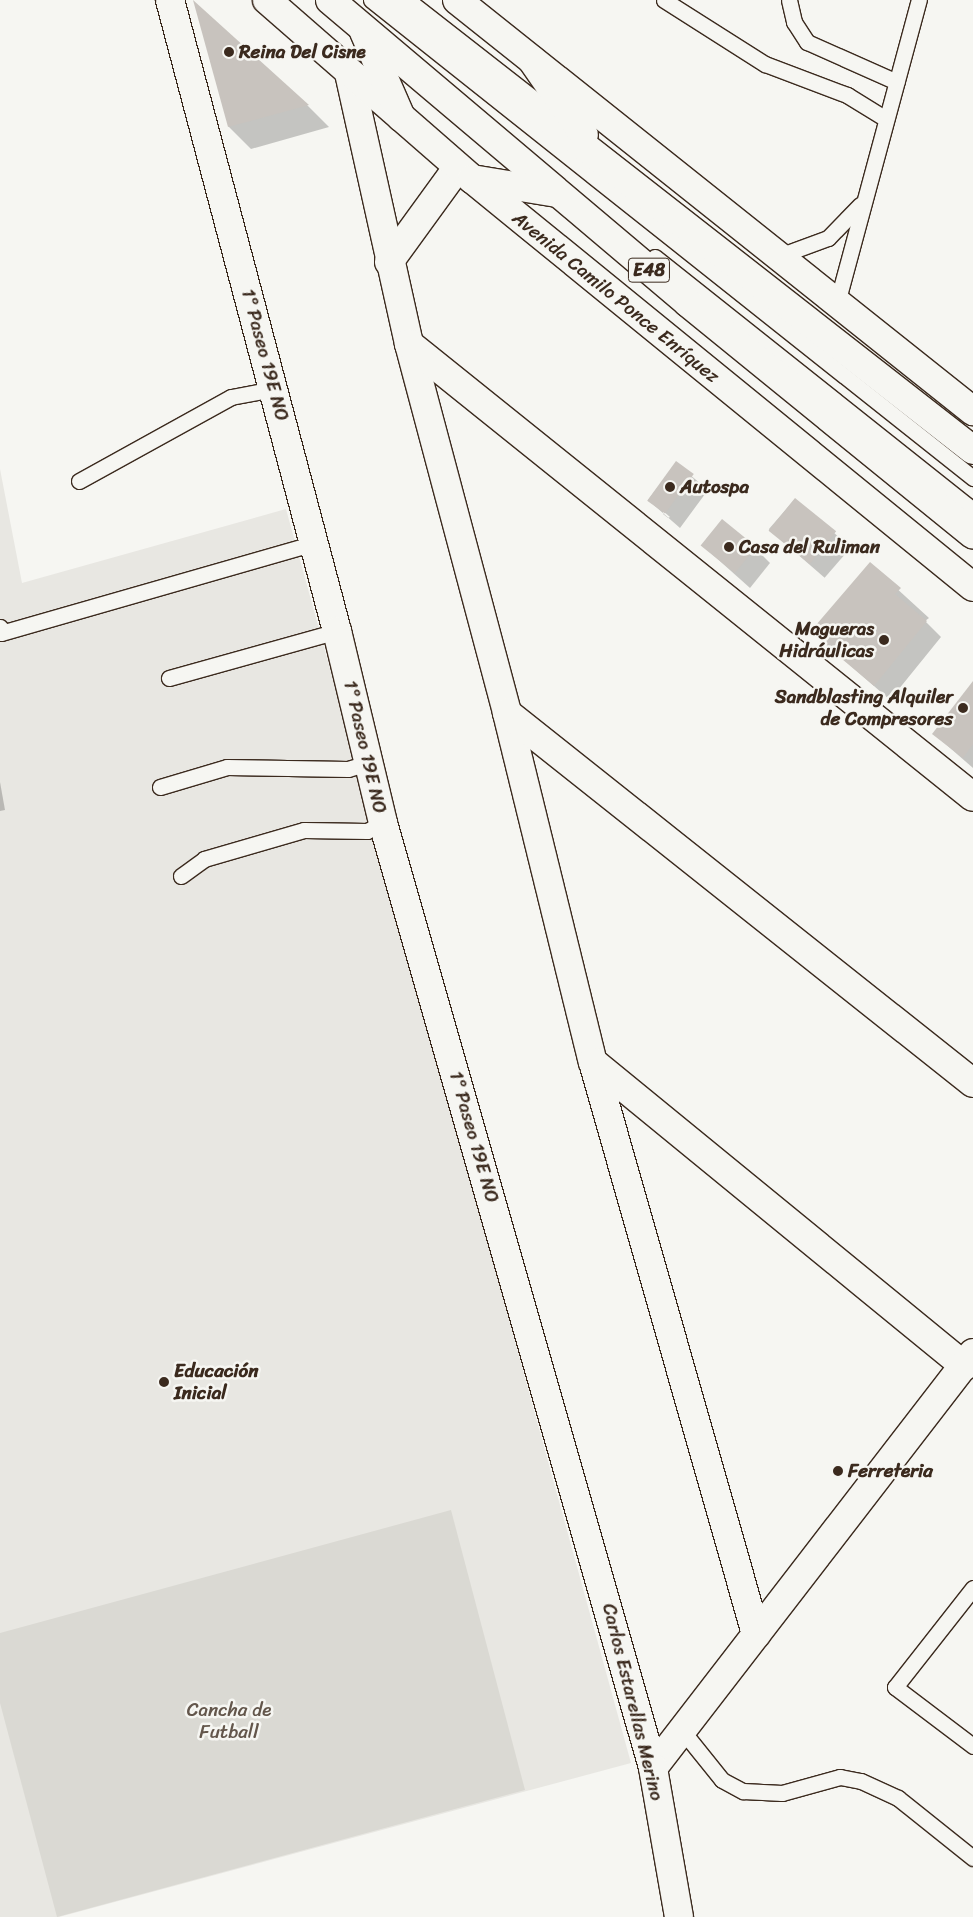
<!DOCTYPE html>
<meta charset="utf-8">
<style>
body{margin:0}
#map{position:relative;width:973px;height:1917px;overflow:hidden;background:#f6f6f2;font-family:Sriracha,sans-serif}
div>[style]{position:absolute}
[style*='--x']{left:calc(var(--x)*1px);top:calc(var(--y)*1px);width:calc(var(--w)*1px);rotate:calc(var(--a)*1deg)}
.built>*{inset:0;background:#e8e7e2}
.green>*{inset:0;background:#dad9d3}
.shadow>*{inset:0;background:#0003;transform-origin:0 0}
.building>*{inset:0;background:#c8c3be;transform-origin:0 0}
.roads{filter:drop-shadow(1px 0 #3b2a1e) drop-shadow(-1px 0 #3b2a1e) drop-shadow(0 1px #3b2a1e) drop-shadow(0 -1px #3b2a1e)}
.service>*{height:15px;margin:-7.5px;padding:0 7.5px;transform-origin:7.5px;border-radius:7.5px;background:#f6f6f2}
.minor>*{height:28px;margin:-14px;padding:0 14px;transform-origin:14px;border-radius:14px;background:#f6f6f2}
.tertiary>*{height:28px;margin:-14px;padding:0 14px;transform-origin:14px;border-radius:14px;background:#f6f6f2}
.secondary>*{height:28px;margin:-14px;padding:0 14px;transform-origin:14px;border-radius:14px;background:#f6f6f2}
.primary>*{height:28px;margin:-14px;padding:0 14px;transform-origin:14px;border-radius:14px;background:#f6f6f2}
.dots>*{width:14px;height:14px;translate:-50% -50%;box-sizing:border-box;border:2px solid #f6f6f2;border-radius:50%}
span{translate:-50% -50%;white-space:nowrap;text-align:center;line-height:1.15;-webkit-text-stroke:5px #f6f6f2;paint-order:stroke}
.shield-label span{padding:1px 4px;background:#f6f6f2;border:1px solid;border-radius:4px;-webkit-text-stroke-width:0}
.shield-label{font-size:18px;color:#3b2a1e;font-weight:700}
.poi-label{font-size:19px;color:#3b2a1e;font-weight:700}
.left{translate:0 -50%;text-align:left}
.right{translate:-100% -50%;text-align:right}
.street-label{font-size:19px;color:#3b2a1e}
.park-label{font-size:19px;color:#63564b}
</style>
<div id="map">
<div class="built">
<div style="clip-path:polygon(0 469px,22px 583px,286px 509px,631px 1763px,59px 1917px,0 1917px)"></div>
</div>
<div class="green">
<div style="clip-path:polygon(451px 1510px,525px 1790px,57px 1917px,0 1703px,0 1633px)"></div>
</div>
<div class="shadow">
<div style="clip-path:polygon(195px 4px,308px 106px,329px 127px,251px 149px,229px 127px)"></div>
<div style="clip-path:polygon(evenodd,676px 463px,708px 490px,680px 528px,648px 500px,676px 463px,663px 511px,670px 517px,668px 518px,663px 514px,663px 511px)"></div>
<div style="left:795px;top:499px;width:74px;height:40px;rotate:41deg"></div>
<div style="clip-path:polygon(703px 546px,755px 548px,770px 563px,750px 588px)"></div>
<div style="clip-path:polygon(870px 564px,929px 618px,925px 621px,941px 637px,890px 700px,812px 632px)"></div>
<div style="clip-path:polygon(973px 683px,973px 768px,934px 734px)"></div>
<div style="clip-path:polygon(0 782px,5px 810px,0 811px)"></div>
</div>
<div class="building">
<div style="clip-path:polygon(193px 0,309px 105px,228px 127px)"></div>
<div style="left:676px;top:461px;width:22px;height:49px;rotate:36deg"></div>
<div style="left:795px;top:498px;width:53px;height:42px;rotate:39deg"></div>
<div style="left:722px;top:519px;width:44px;height:34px;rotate:39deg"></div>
<div style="clip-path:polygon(870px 562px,901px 588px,895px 594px,927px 621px,874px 686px,810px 632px)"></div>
<div style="clip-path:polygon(973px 681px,973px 744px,963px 758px,932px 734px)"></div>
</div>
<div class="roads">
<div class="service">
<div style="--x:371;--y:0;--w:769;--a:38.45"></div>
<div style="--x:664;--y:0;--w:120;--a:32.4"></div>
<div style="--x:765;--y:64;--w:88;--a:20.7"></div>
<div style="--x:847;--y:95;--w:46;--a:31.6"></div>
<div style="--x:789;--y:0;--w:23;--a:77"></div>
<div style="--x:794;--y:22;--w:24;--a:57"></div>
<div style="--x:807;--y:42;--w:98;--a:24"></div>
<div style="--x:779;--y:256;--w:52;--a:-20.2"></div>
<div style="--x:828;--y:238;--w:46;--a:-45.9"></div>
<div style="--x:655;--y:257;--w:406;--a:38.5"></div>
<div style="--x:837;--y:303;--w:314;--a:-74.9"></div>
<div style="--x:79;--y:481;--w:174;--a:-28.9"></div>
<div style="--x:231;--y:397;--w:44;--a:-10.5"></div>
<div style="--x:0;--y:627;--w:6;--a:81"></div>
<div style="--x:1;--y:633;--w:326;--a:-16"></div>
<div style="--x:169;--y:678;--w:174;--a:-15.6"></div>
<div style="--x:160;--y:787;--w:70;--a:-16.6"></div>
<div style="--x:227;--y:767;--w:121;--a:0.9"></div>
<div style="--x:348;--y:769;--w:21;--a:-17"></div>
<div style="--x:181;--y:876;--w:29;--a:-36"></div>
<div style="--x:204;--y:859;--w:104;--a:-16.2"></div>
<div style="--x:304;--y:830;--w:63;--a:0.9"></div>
<div style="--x:367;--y:831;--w:18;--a:-27"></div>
<div style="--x:973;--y:1588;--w:126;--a:128.2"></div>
<div style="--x:895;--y:1687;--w:98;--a:37.1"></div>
<div style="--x:681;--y:1729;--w:65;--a:51.2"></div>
<div style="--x:722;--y:1780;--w:24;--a:28"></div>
<div style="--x:743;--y:1791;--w:39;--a:3"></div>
<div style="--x:782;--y:1793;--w:60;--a:-15.4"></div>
<div style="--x:840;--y:1777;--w:21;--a:11"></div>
<div style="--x:861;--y:1781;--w:41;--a:24.7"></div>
<div style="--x:898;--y:1798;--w:96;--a:38.7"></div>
</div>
<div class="minor">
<div style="--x:349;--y:73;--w:278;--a:77.5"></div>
<div style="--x:409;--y:344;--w:382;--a:75.1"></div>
<div style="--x:507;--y:713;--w:359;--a:76.2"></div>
<div style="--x:593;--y:1062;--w:595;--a:74.09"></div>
<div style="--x:389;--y:262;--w:117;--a:-54"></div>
<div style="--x:409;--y:344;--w:723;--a:38.77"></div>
<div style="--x:507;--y:713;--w:595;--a:38.45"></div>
<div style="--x:593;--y:1062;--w:480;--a:39.3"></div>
<div style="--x:653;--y:1768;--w:524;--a:-52.36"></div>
</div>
<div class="tertiary">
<div style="--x:170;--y:0;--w:653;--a:75.18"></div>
<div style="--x:337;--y:631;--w:197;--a:76.5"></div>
<div style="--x:383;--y:823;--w:983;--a:74.05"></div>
<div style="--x:653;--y:1768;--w:151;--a:80.1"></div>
</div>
<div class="secondary">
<div style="--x:267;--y:0;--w:272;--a:41.1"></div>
<div style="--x:472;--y:179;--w:646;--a:39.16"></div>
<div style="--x:457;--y:0;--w:660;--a:38.54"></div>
</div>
<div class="primary">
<div style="--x:330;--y:0;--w:469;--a:40.2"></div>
<div style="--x:688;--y:303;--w:367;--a:39.1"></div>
<div style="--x:397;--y:0;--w:731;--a:38"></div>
<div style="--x:364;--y:32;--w:93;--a:66.5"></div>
<div style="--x:532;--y:60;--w:91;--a:55.3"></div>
<div style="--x:472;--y:179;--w:86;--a:9.4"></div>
</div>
</div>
<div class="dots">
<div style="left:229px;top:52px;background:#3b2a1e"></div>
<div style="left:670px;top:487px;background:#3b2a1e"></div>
<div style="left:729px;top:547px;background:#3b2a1e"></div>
<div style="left:884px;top:640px;background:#3b2a1e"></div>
<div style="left:963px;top:708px;background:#3b2a1e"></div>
<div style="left:164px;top:1382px;background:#3b2a1e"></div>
<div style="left:838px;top:1471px;background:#3b2a1e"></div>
</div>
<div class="shield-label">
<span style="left:649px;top:270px">E48</span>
</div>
<div class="poi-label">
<span class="left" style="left:239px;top:52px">Reina Del Cisne</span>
<span class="left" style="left:680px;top:487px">Autospa</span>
<span class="left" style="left:739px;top:547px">Casa del Ruliman</span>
<span class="right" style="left:874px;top:640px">Magueras<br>Hidráulicas</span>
<span class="right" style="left:953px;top:708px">Sandblasting Alquiler<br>de Compresores</span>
<span class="left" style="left:174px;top:1382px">Educación<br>Inicial</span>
<span class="left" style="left:848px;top:1471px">Ferreteria</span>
</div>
<div class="street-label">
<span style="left:616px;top:297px;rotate:39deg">Avenida Camilo Ponce Enríquez</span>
<span style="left:265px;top:355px;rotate:75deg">1° Paseo 19E NO</span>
<span style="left:365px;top:747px;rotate:77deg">1° Paseo 19E NO</span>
<span style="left:474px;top:1137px;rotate:74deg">1° Paseo 19E NO</span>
<span style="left:633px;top:1702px;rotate:76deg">Carlos Estarellas Merino</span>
</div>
<div class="park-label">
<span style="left:229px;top:1721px">Cancha de<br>Futball</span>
</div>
</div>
